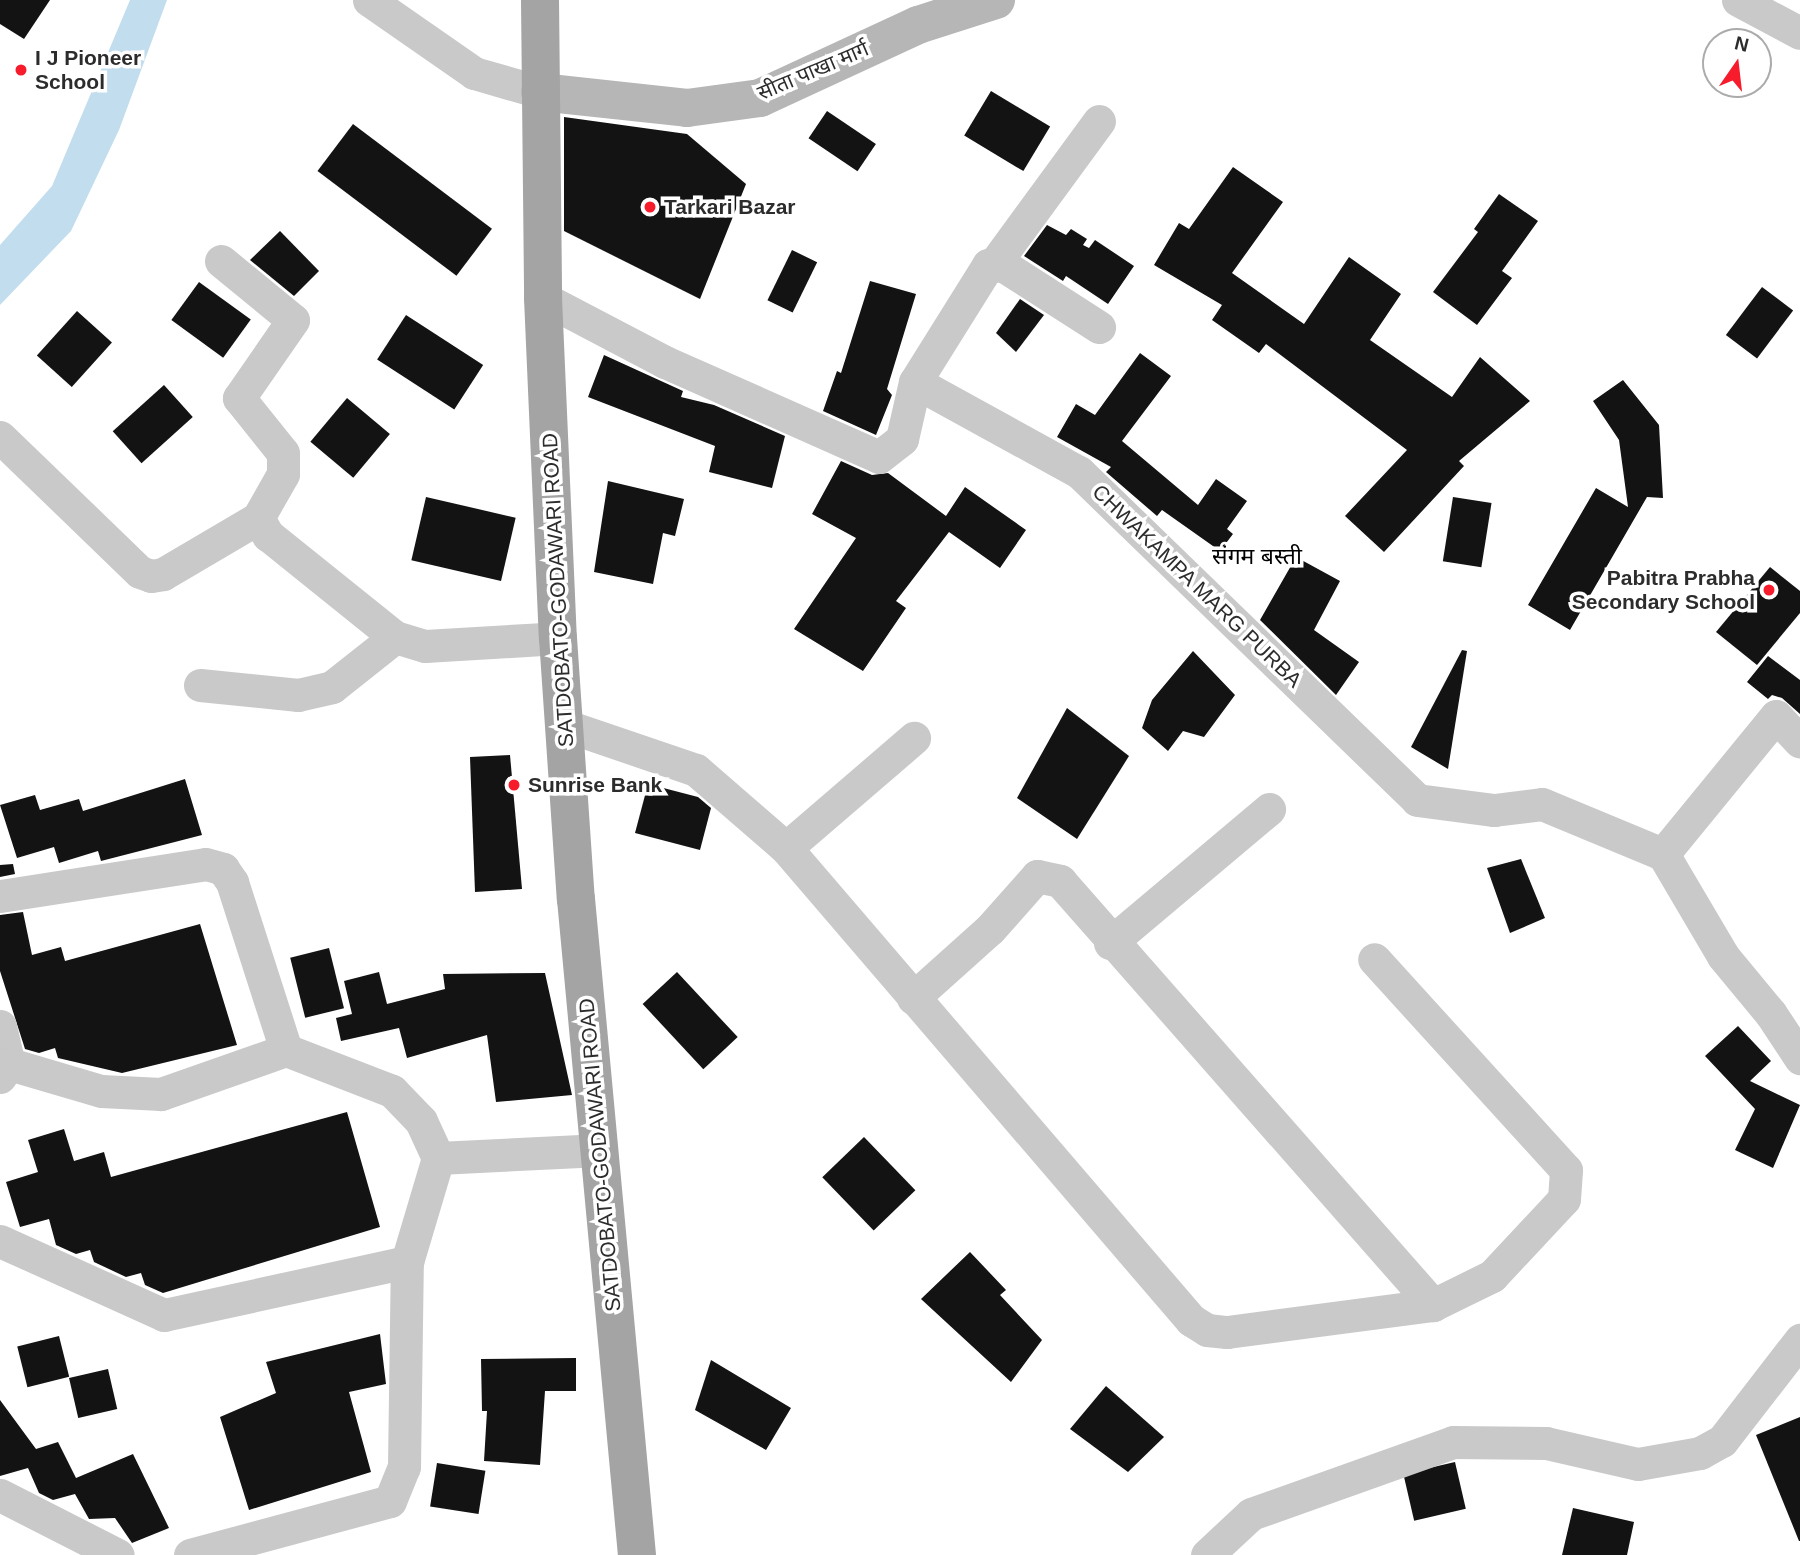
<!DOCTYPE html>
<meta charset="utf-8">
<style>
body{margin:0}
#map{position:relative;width:1800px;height:1555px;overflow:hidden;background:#fff;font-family:Helvetica,"Noto Sans Devanagari",sans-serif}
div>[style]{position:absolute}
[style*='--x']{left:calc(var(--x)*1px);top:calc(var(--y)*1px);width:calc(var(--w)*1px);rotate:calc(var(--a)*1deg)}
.water>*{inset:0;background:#c2ddee}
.building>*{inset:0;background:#131313;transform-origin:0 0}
.street>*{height:33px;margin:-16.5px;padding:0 16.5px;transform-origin:16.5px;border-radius:16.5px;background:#c9c9c9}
.secondary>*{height:38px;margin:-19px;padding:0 19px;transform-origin:19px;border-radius:19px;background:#b6b6b6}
.primary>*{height:38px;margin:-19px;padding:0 19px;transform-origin:19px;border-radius:19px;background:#a4a4a4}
.dots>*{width:19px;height:19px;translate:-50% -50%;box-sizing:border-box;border:4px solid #fff;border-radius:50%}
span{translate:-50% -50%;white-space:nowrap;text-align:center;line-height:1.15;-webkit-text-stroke:7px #fff;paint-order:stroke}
.poi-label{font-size:21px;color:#2c2c2c;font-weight:700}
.left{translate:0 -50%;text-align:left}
.right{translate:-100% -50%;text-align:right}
.street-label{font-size:21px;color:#2c2c2c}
.neighbourhood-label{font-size:23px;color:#000}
.north{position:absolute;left:1702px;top:28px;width:70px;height:70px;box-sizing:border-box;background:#fff;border:2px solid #ababab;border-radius:50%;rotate:14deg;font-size:19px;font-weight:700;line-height:28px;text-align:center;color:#2c2c2c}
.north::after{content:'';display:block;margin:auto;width:24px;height:32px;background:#f61c2c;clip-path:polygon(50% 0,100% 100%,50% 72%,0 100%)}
</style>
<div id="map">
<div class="water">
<div style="clip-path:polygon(130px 0,167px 0,119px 130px,71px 231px,0 305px,0 245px,52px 186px)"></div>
</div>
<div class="building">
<div style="clip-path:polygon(0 0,50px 0,24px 39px,0 24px)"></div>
<div style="left:991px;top:91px;width:69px;height:52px;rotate:31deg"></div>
<div style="left:827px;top:111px;width:59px;height:33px;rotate:34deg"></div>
<div style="clip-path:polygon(564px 117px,687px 134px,746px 184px,700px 299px,564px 231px)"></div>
<div style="left:353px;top:124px;width:174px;height:59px;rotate:37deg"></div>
<div style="clip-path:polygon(1233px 167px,1283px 202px,1232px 273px,1304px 324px,1349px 257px,1401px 294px,1370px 340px,1452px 397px,1480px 357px,1530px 401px,1459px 461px,1464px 466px,1384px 552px,1345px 516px,1407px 450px,1266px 344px,1259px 353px,1212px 320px,1222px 305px,1154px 265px,1179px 223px,1189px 229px)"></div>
<div style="clip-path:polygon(1499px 194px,1538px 221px,1502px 271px,1512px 278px,1477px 325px,1433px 292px,1478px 232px,1474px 229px)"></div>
<div style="clip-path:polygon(1047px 225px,1066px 235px,1071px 229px,1087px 239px,1083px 245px,1089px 248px,1095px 240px,1134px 266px,1108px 304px,1066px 276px,1063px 281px,1024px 256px)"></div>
<div style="clip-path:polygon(280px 231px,319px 271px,294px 296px,250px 260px)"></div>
<div style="left:792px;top:250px;width:28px;height:56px;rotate:26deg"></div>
<div style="clip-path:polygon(870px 281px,916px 294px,887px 389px,892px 395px,876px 435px,823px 411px,837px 371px,841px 373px)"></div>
<div style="left:199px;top:282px;width:64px;height:47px;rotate:36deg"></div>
<div style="left:1762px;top:287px;width:39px;height:60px;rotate:37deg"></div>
<div style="clip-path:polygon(1020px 299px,1044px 315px,1016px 352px,996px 333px)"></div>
<div style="left:77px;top:311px;width:47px;height:60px;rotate:42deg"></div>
<div style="left:406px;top:315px;width:92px;height:53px;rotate:33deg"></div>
<div style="clip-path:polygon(1140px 353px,1171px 376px,1122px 441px,1198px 505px,1216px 479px,1247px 501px,1227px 529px,1233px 534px,1220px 551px,1162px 510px,1157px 516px,1106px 472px,1111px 467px,1057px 437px,1076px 404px,1095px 415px)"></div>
<div style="clip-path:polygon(604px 355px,683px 391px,681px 397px,714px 405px,785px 436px,772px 488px,709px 472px,715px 446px,588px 397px)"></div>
<div style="clip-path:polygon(1623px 380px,1659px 425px,1663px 498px,1647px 497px,1570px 630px,1528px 605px,1596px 488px,1628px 507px,1619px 440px,1593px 401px)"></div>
<div style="left:164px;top:385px;width:43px;height:69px;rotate:48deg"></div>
<div style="left:347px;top:398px;width:56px;height:57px;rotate:40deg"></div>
<div style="clip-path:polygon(841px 461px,872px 475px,888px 473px,946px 516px,965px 487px,1026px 530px,1000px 568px,949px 532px,896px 601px,906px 608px,863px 671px,794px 629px,856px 538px,812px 514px)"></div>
<div style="clip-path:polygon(608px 481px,684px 499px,675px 536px,663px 533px,653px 584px,594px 572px)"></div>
<div style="left:426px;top:497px;width:92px;height:65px;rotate:13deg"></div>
<div style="left:1453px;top:497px;width:39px;height:65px;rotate:9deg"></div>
<div style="clip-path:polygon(1296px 557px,1340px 581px,1314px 630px,1359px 662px,1336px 695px,1260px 620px)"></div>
<div style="clip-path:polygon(1770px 567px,1800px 591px,1800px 613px,1757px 665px,1716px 632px)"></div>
<div style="clip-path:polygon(1462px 650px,1467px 651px,1448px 769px,1411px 747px)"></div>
<div style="clip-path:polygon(1193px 651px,1235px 695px,1204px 737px,1183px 731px,1168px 751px,1142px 728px,1152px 700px)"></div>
<div style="clip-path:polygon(1768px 656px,1800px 680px,1800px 714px,1782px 698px,1772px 695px,1768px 699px,1747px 682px)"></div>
<div style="clip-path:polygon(1067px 708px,1129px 756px,1077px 839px,1017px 798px)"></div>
<div style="clip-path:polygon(510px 755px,522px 889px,475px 892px,470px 757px)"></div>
<div style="clip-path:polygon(185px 779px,202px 835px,101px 861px,98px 851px,59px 863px,54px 847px,17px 858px,0 805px,35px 795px,40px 810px,79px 799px,83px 811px)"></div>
<div style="clip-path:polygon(648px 784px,698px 797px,711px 808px,700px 850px,635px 833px)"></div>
<div style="clip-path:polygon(1521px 859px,1545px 918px,1510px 933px,1487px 868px)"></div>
<div style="clip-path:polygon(13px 864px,15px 874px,0 877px,0 865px)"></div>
<div style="clip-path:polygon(23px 912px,32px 955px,61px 947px,65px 961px,200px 924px,237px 1045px,122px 1073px,58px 1058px,55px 1048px,39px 1053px,25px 1049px,0 971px,0 915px)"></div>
<div style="left:329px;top:948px;width:62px;height:40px;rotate:76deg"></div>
<div style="clip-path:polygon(379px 972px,387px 1004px,445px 989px,443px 974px,545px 973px,572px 1095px,496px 1102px,487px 1035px,407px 1058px,399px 1028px,341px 1041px,336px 1018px,352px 1014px,344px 981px)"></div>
<div style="left:677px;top:972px;width:89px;height:47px;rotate:47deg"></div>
<div style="clip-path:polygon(1738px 1026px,1771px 1061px,1750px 1081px,1800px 1105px,1773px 1168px,1735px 1150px,1755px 1109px,1705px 1056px)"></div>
<div style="clip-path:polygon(347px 1112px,380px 1227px,163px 1293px,145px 1285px,141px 1273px,126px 1277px,94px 1262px,90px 1250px,76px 1254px,56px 1245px,49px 1219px,20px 1227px,6px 1182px,38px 1172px,28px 1140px,64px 1129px,74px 1161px,104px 1152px,111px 1177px)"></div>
<div style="left:864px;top:1137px;width:74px;height:58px;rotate:46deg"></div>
<div style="clip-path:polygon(970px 1252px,1006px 1290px,1000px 1295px,1042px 1340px,1011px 1382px,921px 1299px)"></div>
<div style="clip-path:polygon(380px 1334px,386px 1384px,349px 1392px,371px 1472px,249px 1510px,220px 1417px,276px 1393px,266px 1362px)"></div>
<div style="left:59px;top:1336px;width:42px;height:43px;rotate:76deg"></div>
<div style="clip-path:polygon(576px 1358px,576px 1391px,545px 1391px,540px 1465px,484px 1461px,487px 1411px,482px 1411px,481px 1359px)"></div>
<div style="clip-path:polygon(711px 1360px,791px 1408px,766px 1450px,695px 1410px)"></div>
<div style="left:108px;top:1369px;width:41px;height:40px;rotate:77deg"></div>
<div style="clip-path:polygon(1106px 1386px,1164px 1437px,1128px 1472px,1070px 1429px)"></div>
<div style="clip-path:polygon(0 1400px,36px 1449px,58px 1442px,76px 1478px,133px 1454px,169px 1528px,132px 1543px,115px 1518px,89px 1519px,75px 1494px,53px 1500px,39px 1493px,28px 1468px,0 1476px)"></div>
<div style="clip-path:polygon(1800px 1417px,1800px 1541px,1799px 1541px,1756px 1435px)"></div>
<div style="left:1455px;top:1462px;width:48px;height:53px;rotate:77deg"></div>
<div style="left:437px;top:1463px;width:49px;height:44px;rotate:9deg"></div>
<div style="clip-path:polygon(1573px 1508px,1634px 1522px,1627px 1555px,1562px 1555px)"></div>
</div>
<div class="street">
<div style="--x:369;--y:0;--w:128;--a:34.8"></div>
<div style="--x:474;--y:73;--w:69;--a:16.1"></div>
<div style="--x:1738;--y:0;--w:70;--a:28"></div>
<div style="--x:221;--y:261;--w:93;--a:39.3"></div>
<div style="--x:293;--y:320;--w:95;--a:124.7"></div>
<div style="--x:239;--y:398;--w:70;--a:51.3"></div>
<div style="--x:283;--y:453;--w:21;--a:90"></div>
<div style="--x:283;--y:474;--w:51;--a:119.6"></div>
<div style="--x:258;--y:518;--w:20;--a:60"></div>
<div style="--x:268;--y:535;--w:163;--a:38.8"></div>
<div style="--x:395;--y:637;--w:31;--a:17"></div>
<div style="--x:425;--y:646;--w:133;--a:-3.4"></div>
<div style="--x:995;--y:263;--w:176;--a:-53.8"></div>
<div style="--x:543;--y:298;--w:138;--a:27.7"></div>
<div style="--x:665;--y:362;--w:234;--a:23.9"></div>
<div style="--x:879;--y:457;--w:29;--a:-38"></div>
<div style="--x:902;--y:439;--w:58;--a:-77.2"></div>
<div style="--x:915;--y:382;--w:187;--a:28.8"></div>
<div style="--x:1079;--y:472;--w:471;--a:44.1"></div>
<div style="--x:1417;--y:800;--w:78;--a:7.4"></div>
<div style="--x:1494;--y:810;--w:48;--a:-7.1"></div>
<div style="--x:1542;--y:804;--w:131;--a:22.5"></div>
<div style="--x:1663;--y:854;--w:118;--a:59.5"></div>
<div style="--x:1723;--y:956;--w:75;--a:50.4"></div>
<div style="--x:1771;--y:1014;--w:53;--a:56.6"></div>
<div style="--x:915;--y:382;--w:138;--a:-58"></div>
<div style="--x:988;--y:265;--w:16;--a:4"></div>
<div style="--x:1004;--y:266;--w:113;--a:32.7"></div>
<div style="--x:0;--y:437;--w:194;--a:44"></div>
<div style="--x:140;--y:572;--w:12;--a:20"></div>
<div style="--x:151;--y:576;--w:12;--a:-9"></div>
<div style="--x:163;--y:574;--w:110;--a:-30.5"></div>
<div style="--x:200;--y:685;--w:99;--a:5.8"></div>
<div style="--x:298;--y:695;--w:35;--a:-13"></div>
<div style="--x:332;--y:687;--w:80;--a:-38.4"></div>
<div style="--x:564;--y:725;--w:139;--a:18.8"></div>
<div style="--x:696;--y:770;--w:119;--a:40.9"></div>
<div style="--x:786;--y:848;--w:622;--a:49.37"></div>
<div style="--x:1191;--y:1320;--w:19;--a:32"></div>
<div style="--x:1207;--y:1330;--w:20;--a:6"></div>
<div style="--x:1227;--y:1332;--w:208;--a:-7.5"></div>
<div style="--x:1433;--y:1305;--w:66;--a:-26.2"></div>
<div style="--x:1492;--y:1276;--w:105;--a:-46.9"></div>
<div style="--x:1564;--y:1199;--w:29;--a:-86"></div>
<div style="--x:1566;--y:1170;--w:285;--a:-132.3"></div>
<div style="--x:786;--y:848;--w:169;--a:-40.7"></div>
<div style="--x:1663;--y:854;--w:178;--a:-50.7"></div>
<div style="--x:1776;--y:716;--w:35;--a:47"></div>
<div style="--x:0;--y:896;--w:208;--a:-8.8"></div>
<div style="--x:206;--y:864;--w:18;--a:16"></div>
<div style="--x:223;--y:869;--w:16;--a:55"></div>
<div style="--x:232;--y:882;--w:176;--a:72.2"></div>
<div style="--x:1110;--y:943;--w:208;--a:-40.1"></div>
<div style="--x:913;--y:998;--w:103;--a:-41.9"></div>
<div style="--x:990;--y:929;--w:71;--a:-48.4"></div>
<div style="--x:1037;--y:876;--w:24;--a:12"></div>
<div style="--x:1060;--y:881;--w:565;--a:48.66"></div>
<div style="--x:0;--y:1026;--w:39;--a:77"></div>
<div style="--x:9;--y:1064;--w:16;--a:125"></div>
<div style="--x:438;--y:1158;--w:163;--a:-2.8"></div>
<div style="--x:0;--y:1241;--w:180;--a:24.3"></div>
<div style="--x:164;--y:1315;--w:249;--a:-12.3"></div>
<div style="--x:407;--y:1262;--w:109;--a:-73.4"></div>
<div style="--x:438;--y:1158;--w:41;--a:-114.7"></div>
<div style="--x:421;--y:1121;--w:42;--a:-134"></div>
<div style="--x:392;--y:1091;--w:114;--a:-158.9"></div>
<div style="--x:286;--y:1050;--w:133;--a:160.6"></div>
<div style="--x:161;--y:1094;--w:60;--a:-177.1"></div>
<div style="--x:101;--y:1091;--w:96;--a:-163.6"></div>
<div style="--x:0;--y:1495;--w:132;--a:27"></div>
<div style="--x:190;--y:1555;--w:207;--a:-15.1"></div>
<div style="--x:390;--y:1501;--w:37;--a:-68"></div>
<div style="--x:404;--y:1467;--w:205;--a:-89.2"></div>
<div style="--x:1207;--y:1555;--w:60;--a:-43"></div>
<div style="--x:1251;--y:1514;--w:214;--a:-19.6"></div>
<div style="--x:1453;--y:1442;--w:93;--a:0.6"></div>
<div style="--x:1546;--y:1443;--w:94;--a:12.9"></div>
<div style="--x:1638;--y:1464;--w:63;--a:-10.1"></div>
<div style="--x:1700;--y:1453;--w:25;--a:-29"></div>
<div style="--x:1722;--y:1441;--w:128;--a:-52.3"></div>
</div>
<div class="secondary">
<div style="--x:540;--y:92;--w:148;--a:6.2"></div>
<div style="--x:687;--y:108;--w:74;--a:-7.8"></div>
<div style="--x:760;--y:98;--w:174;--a:-24.8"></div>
<div style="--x:918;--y:25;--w:82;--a:-17.8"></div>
</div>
<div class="primary">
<div style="--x:540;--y:0;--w:298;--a:89.4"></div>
<div style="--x:543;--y:298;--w:340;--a:87.5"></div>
<div style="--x:558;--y:638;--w:262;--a:86.1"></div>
<div style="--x:576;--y:899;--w:659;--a:84.69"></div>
</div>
<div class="dots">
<div style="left:21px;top:70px;background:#f61c2c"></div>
<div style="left:650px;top:207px;background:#f61c2c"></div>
<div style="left:1769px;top:590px;background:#f61c2c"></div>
<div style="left:514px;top:785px;background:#f61c2c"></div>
</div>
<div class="poi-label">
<span class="left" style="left:35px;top:70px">I J Pioneer<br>School</span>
<span class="left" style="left:664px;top:207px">Tarkari Bazar</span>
<span class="right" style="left:1755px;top:590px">Pabitra Prabha<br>Secondary School</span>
<span class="left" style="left:528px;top:785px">Sunrise Bank</span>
</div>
<div class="street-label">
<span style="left:813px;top:71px;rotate:-23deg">सीता पाखा मार्ग</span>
<span style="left:1197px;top:586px;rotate:44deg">CHWAKAMPA MARG PURBA</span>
<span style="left:558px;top:590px;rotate:-93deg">SATDOBATO-GODAWARI ROAD</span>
<span style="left:600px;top:1155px;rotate:-95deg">SATDOBATO-GODAWARI ROAD</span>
</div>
<div class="neighbourhood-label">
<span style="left:1257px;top:556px">संगम बस्ती</span>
</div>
<div class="north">N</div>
</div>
